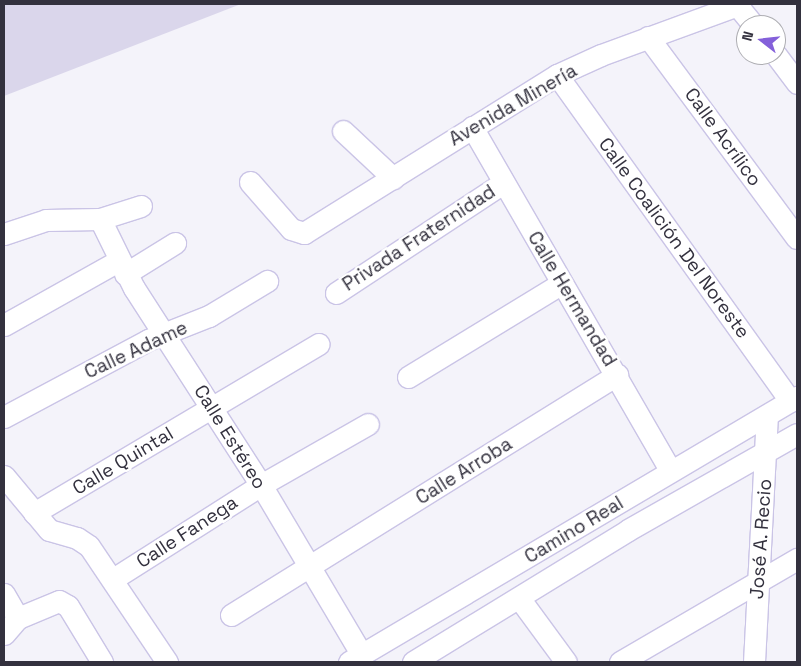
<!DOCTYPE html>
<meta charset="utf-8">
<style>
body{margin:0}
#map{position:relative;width:801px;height:666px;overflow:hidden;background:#f4f3fa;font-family:"Space Grotesk",sans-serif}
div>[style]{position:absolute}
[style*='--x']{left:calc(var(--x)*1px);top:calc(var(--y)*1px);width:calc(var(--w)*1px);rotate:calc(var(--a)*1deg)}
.green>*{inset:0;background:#dad6eb}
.roads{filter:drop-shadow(1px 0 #cac4e6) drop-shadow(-1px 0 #cac4e6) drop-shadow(0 1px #cac4e6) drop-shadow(0 -1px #cac4e6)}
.minor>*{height:21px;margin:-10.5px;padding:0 10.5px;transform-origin:10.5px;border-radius:10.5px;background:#fff}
span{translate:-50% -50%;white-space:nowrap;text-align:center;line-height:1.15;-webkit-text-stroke:5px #fff;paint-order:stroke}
.street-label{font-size:19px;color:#33313e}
.frame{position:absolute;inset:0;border:5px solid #33313e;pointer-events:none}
.north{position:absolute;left:736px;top:15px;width:50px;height:50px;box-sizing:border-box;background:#fff;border:1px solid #adadb2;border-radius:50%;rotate:286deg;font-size:14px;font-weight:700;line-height:20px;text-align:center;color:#33313e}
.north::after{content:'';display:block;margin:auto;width:18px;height:22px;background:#8460da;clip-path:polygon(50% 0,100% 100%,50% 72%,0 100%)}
</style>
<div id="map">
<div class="green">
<div style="clip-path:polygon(4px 4px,241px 4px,4px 96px)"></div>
</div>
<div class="roads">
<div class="minor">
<div style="--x:737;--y:5;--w:26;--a:51"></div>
<div style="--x:648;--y:37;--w:250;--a:53.5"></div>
<div style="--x:776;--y:55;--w:35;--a:53"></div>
<div style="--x:557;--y:75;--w:401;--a:54.4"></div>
<div style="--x:472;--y:127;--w:397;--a:60"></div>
<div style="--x:343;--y:131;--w:69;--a:43.2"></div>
<div style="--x:250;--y:182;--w:62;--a:48.9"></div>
<div style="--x:291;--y:229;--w:14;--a:17"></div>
<div style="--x:304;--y:233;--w:298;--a:-32"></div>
<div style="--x:557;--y:75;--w:48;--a:-24.4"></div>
<div style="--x:601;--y:55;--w:148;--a:-20.1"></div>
<div style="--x:100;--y:219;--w:77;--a:63.8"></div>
<div style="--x:134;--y:288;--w:234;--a:57.2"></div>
<div style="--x:261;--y:485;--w:198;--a:59.3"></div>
<div style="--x:4;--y:234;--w:44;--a:-18.4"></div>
<div style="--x:46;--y:220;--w:54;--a:-1.1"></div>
<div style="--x:100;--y:219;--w:43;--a:-17.6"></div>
<div style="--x:125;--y:274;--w:59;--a:-31.8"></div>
<div style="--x:336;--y:293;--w:200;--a:-33.4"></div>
<div style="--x:4;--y:325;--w:131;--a:-29.3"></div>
<div style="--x:408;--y:377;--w:180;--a:-31.4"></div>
<div style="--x:4;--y:417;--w:163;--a:-28.1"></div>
<div style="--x:148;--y:340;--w:66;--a:-21.5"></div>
<div style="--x:209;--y:316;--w:68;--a:-31.1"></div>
<div style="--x:4;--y:476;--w:70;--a:50.2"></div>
<div style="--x:49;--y:530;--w:29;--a:16"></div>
<div style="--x:77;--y:538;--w:14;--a:34"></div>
<div style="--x:89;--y:546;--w:140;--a:56.1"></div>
<div style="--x:34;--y:513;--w:331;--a:-30.7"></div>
<div style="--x:113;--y:579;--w:175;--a:-32.4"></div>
<div style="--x:261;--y:485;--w:123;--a:-29.7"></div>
<div style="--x:4;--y:594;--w:28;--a:60"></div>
<div style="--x:519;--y:598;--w:79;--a:53.7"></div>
<div style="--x:231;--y:615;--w:455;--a:-31.9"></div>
<div style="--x:4;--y:634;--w:21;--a:-49"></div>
<div style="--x:18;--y:618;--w:44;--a:-22.5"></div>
<div style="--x:59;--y:601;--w:10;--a:29"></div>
<div style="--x:68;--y:606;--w:66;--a:58.7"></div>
<div style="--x:349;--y:662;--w:521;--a:-30.61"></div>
<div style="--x:413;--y:662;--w:252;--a:-31.5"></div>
<div style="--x:628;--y:530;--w:194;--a:-29.6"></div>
<div style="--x:620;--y:662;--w:205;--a:-30.2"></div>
<div style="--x:754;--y:662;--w:246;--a:-87"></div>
</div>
</div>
<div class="street-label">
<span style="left:513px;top:105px;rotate:-30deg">Avenida Minería</span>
<span style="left:723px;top:137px;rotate:54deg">Calle Acrílico</span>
<span style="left:419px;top:238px;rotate:-33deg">Privada Fraternidad</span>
<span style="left:674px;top:238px;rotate:54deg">Calle Coalición Del Noreste</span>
<span style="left:572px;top:299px;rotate:59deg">Calle Hermandad</span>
<span style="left:136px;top:350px;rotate:-25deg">Calle Adame</span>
<span style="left:230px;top:437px;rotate:58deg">Calle Estéreo</span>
<span style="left:123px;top:461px;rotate:-31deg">Calle Quintal</span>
<span style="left:464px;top:471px;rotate:-32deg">Calle Arroba</span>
<span style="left:574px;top:530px;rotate:-31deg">Camino Real</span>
<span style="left:187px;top:532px;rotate:-33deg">Calle Fanega</span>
<span style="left:761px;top:539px;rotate:-86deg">José A. Recio</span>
</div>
<div class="frame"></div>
<div class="north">N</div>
</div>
